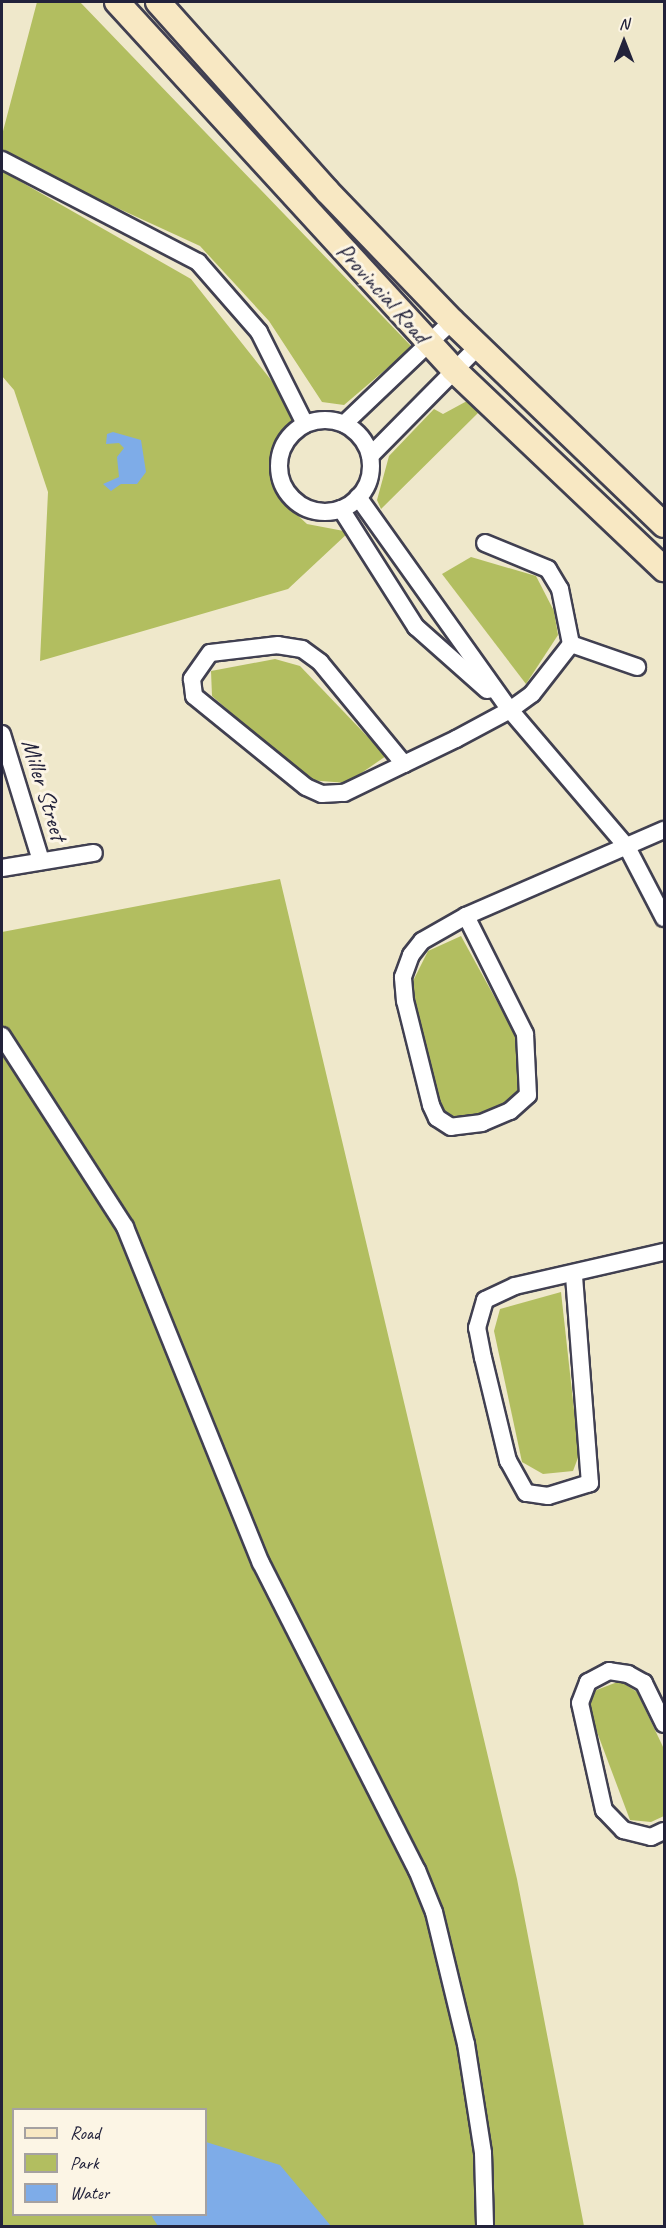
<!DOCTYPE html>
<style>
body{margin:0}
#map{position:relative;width:666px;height:2228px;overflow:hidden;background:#efe8cb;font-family:Caveat,sans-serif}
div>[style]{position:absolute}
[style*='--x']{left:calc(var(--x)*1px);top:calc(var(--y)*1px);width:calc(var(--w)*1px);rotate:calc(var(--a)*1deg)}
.green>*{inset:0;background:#b2be60}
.water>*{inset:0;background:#7eace8}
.roads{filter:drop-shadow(2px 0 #414051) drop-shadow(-2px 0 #414051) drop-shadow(0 2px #414051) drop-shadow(0 -2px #414051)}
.street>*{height:16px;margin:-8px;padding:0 8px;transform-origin:8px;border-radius:8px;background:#fff}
.street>.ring{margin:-8px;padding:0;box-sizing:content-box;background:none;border:16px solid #fff;border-radius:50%}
.secondary>*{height:24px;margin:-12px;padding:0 12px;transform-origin:12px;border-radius:12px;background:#f8e8c3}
span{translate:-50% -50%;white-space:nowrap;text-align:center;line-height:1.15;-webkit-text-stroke:6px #fcf5e5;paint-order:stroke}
.street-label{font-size:24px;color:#22223b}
.frame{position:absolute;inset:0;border:3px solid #22223b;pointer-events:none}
.legend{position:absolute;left:12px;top:2108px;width:195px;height:108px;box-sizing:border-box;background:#fcf5e5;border:2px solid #a5a1a1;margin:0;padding:8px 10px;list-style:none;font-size:18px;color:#22223b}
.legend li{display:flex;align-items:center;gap:12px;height:30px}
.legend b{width:30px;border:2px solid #a5a1a1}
.north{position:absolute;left:594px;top:12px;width:60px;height:60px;-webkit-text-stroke:4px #fcf5e5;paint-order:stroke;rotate:0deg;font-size:16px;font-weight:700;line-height:24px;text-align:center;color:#22223b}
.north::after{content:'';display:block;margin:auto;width:21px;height:27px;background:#22223b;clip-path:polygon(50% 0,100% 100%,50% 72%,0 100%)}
</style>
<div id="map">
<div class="green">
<div style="clip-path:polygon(37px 2px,80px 2px,412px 347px,344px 405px,322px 402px,269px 321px,200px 246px,2px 155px,2px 135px)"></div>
<div style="clip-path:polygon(2px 171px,191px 279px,279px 390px,294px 420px,273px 447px,280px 499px,307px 524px,349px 532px,288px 589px,40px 661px,48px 492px,14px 390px,2px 376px)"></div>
<div style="clip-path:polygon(467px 401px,479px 412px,381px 509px,377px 500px,389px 456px,434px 409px,443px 414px)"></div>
<div style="clip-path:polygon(471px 557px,536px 576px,554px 611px,558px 635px,526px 684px,442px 574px)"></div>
<div style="clip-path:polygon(275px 659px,300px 666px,386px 756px,347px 783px,308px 780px,212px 696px,211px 671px)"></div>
<div style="clip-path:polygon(evenodd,280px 879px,517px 1879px,584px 2226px,2px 2226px,2px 932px,280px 879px,14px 2110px,206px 2110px,206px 2214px,14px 2214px,14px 2110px)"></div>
<div style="clip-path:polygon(461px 936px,517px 1038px,522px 1090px,484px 1118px,450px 1116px,435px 1103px,412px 983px,428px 951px)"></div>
<div style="clip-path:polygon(561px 1292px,579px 1455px,573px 1471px,543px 1474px,522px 1462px,494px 1331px,500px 1309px)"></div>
<div style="clip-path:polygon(620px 1681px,637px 1692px,664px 1749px,664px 1816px,651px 1822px,630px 1820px,588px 1708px,594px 1691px)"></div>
</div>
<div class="water">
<div style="clip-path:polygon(113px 432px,141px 440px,146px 472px,137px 484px,121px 484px,111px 491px,103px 484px,119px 477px,117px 457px,124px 448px,119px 443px,106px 444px,107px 434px)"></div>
<div style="clip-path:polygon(206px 2142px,280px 2165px,331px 2226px,158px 2226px,151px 2215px,206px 2214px)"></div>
</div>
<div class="roads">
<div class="street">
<div style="--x:2;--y:160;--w:221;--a:27.5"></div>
<div style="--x:198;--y:262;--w:93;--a:48.9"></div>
<div style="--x:259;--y:332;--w:103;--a:63.4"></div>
<div class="ring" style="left:279px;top:420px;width:76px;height:76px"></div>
<div style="--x:344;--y:424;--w:149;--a:-43.6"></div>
<div style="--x:370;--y:456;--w:153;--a:-45.3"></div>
<div style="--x:358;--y:497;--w:262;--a:54.5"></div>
<div style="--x:510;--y:710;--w:180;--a:49.5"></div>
<div style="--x:627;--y:847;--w:80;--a:62.5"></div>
<div style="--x:341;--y:509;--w:140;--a:57.6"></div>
<div style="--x:416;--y:627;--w:95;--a:41.6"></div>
<div style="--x:571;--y:644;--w:70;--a:19.2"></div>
<div style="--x:2;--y:734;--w:133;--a:72.9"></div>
<div style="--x:404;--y:764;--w:132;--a:-129.5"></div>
<div style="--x:320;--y:662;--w:22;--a:-144"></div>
<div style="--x:302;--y:649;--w:24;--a:-171"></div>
<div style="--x:278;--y:645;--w:68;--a:173.3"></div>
<div style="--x:210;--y:653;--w:32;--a:125"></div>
<div style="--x:192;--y:679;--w:17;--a:83"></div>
<div style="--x:194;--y:696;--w:144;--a:39.1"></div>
<div style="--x:306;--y:787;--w:17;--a:24"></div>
<div style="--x:322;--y:794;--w:22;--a:-3"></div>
<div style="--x:344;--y:793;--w:67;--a:-25.8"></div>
<div style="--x:404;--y:764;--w:58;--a:-25.7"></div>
<div style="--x:456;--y:739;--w:61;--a:-28.2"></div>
<div style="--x:510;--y:710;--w:27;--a:-36"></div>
<div style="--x:532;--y:694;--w:63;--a:-52"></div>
<div style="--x:571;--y:644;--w:56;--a:-101.3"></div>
<div style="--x:560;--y:589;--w:23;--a:-121"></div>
<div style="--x:548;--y:569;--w:68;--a:-157.6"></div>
<div style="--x:2;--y:868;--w:93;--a:-9.3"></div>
<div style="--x:466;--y:916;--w:132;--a:63.4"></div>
<div style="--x:525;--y:1034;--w:61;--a:87.2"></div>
<div style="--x:528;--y:1095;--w:24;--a:138"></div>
<div style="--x:510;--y:1111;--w:30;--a:157"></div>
<div style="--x:482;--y:1123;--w:31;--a:173"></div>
<div style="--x:451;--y:1127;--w:17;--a:-147"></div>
<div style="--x:437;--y:1118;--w:14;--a:-115"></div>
<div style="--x:431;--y:1105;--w:107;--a:-104"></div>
<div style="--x:405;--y:1001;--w:24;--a:-95"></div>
<div style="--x:403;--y:977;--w:23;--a:-70"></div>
<div style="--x:411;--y:955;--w:18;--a:-52"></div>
<div style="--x:422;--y:941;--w:51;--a:-29.6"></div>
<div style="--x:466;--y:916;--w:216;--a:-23.5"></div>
<div style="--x:2;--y:1036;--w:227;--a:57.2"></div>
<div style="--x:125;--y:1227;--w:362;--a:68"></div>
<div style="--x:261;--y:1563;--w:344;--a:63.1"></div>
<div style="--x:417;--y:1870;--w:45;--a:68"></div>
<div style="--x:434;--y:1912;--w:136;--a:76.4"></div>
<div style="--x:466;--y:2044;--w:110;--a:81.1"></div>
<div style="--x:483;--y:2153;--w:73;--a:88.4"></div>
<div style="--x:574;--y:1276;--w:208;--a:85.6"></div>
<div style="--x:590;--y:1483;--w:44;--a:162.8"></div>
<div style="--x:548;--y:1496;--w:22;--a:-172"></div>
<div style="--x:526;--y:1493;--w:37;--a:-119"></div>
<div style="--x:508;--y:1461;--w:106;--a:-103.6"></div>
<div style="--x:483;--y:1358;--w:31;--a:-101"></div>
<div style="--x:477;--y:1328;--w:29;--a:-74"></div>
<div style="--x:485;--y:1300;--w:33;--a:-25"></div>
<div style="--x:515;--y:1286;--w:153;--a:-12.9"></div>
<div style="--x:664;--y:1724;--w:46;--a:-116"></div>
<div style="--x:644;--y:1683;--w:18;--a:-151"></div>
<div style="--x:628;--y:1674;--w:19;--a:-171"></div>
<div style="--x:609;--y:1671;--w:24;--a:152"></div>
<div style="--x:588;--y:1682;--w:22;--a:111"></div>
<div style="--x:580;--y:1703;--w:110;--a:77.4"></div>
<div style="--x:604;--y:1810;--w:28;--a:46"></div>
<div style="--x:623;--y:1830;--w:29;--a:14"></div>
<div style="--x:651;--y:1837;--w:14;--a:-25"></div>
</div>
<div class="secondary">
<div style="--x:117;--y:2;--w:498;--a:47.5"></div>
<div style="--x:453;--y:369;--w:291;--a:43.5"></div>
<div style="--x:158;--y:2;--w:254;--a:48.2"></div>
<div style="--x:327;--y:191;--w:180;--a:46.1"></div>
<div style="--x:452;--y:321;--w:294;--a:43.9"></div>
</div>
</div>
<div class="street-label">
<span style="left:383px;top:293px;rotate:48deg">Provincial Road</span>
<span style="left:44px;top:790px;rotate:73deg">Miller Street</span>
</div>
<div class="frame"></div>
<ul class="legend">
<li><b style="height:8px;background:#f8e8c3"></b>Road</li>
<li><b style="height:16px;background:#b2be60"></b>Park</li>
<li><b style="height:16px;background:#7eace8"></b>Water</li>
</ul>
<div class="north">N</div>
</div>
